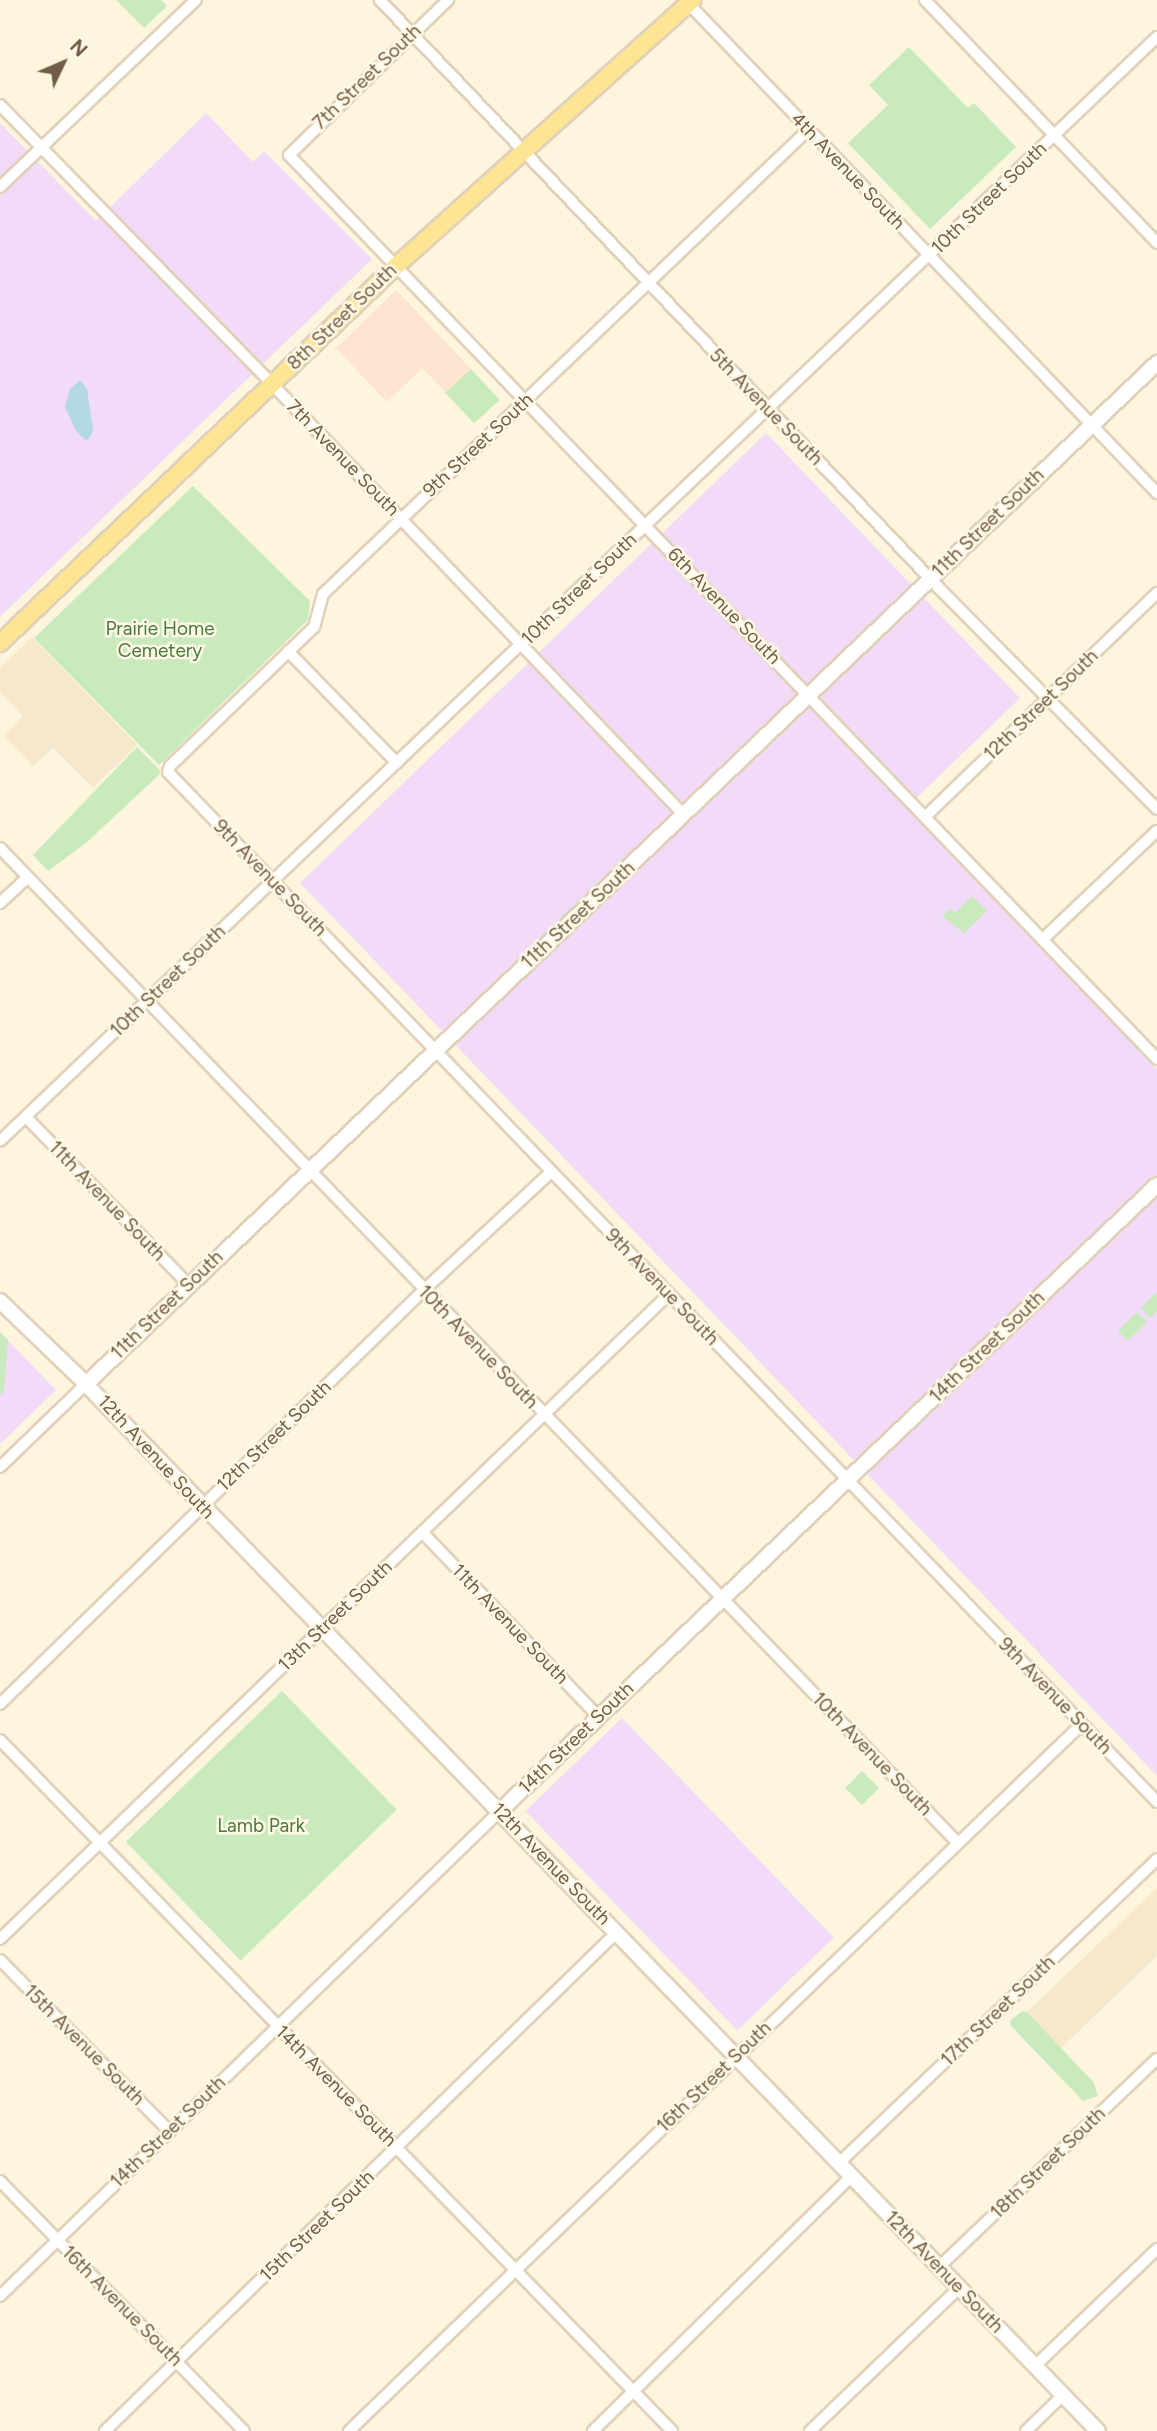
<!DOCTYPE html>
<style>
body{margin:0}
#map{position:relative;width:1157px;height:2431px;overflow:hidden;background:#fdf5de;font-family:Figtree,sans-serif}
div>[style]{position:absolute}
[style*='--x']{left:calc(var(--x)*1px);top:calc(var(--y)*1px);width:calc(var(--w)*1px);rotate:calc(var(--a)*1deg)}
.residential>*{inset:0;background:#f5e8cc}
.commercial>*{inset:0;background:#fee4d1}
.education>*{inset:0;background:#f2dbf9;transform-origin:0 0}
.green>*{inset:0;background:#c9eabd;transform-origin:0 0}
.water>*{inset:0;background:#b3d8e6}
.roads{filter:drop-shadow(2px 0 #e1d1ba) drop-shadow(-2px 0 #e1d1ba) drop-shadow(0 2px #e1d1ba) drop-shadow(0 -2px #e1d1ba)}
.street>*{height:10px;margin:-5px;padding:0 5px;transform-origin:5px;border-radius:5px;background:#fff}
.secondary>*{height:14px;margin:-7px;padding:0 7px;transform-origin:7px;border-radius:7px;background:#fff}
.primary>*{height:16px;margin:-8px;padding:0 8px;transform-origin:8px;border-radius:8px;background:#fee594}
span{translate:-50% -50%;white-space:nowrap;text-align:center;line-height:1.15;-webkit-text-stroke:5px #fff8e5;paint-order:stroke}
.street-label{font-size:19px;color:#735c46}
.park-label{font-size:19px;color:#48793e}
.north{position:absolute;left:28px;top:28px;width:70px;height:70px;-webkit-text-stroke:5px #fff8e5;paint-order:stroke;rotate:46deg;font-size:19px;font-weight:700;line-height:28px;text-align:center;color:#735c46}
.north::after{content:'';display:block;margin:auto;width:24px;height:32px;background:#735c46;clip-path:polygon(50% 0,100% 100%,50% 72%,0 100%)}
</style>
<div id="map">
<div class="residential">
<div style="clip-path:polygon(32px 637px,137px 745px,93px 788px,53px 748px,33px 766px,4px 736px,23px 716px,0 692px,0 668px)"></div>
<div style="clip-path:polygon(1157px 1888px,1157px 1956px,1061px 2048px,1027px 2012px)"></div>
</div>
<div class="commercial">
<div style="clip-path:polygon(396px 290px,471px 369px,446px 393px,422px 368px,387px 402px,336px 348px)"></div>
</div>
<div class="education">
<div style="clip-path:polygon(206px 113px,253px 162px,264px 151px,372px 259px,0 617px,0 123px,96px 221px)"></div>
<div style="clip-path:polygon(766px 433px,1020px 698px,906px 808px,1157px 1069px,1157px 1776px,300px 883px)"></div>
<div style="clip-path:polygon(0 1332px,56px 1390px,0 1444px)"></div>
<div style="left:622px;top:1718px;width:305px;height:134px;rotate:46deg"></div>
</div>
<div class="green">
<div style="clip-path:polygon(116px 0,161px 0,167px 6px,144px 28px)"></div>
<div style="clip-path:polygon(909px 47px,968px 108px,974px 103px,1016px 147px,930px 229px,848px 143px,888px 105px,869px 85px)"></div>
<div style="left:471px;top:369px;width:42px;height:35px;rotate:47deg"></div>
<div style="clip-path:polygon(193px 486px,310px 601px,308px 620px,159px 765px,34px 638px)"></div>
<div style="clip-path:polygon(137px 747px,160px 770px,159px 775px,86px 843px,48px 871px,33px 855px)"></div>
<div style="clip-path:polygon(972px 896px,987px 911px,964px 933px,942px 916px,950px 908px,955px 913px)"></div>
<div style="clip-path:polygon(1157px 1292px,1157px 1311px,1150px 1318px,1141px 1308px)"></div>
<div style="left:1137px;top:1312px;width:14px;height:27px;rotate:45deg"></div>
<div style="clip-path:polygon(0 1332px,8px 1340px,4px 1391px,0 1395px)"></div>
<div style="left:282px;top:1691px;width:165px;height:217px;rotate:46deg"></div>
<div style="left:862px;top:1771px;width:24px;height:24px;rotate:45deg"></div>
<div style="clip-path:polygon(1022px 2011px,1027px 2012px,1094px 2083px,1098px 2096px,1083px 2101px,1011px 2026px,1010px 2021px)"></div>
</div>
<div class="water">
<div style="clip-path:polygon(80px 380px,87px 389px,93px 430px,89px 439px,85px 440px,76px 431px,65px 407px,70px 389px)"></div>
</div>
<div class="roads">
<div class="street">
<div style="--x:380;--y:0;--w:811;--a:46.45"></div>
<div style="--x:939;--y:588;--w:310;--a:45.4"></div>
<div style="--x:448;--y:0;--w:222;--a:135.7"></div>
<div style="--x:289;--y:155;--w:1253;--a:46.16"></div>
<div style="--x:685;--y:0;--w:683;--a:46.25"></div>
<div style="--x:925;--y:0;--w:336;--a:46.3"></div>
<div style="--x:0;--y:105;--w:390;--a:45.7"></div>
<div style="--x:272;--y:384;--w:595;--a:46.29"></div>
<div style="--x:808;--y:130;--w:671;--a:136.27"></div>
<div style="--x:323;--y:594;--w:34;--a:105"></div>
<div style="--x:314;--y:627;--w:200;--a:136"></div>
<div style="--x:170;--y:766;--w:6;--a:108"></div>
<div style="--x:168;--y:772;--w:1428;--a:46.16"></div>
<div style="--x:0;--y:187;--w:271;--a:-43.7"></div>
<div style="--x:288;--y:651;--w:156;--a:45.8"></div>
<div style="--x:926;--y:816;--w:321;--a:-44"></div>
<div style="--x:0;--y:848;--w:1381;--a:46.09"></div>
<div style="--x:0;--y:903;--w:38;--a:-43"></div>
<div style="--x:1043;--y:939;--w:157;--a:-43.5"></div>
<div style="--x:26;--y:1117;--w:233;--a:45.9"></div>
<div style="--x:0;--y:1141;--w:1599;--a:-43.66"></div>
<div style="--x:0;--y:1467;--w:120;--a:-44"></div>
<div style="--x:422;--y:1532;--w:256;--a:46.3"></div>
<div style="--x:0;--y:1704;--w:593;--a:-44.32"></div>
<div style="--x:424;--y:1290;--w:173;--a:-42.9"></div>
<div style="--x:0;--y:1740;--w:964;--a:45.8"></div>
<div style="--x:0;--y:1939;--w:929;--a:-43.95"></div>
<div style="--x:0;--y:1960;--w:239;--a:45.3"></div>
<div style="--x:839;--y:2163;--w:440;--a:-43.7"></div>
<div style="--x:0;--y:2181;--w:349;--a:45.7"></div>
<div style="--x:939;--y:2267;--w:301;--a:-43.7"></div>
<div style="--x:0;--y:2296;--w:697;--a:-44.13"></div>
<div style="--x:1035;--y:2366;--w:169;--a:-43.8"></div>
<div style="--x:105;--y:2431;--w:715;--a:-44.26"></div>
<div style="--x:349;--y:2431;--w:1018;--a:-43.97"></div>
<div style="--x:593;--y:2431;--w:363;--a:-44.6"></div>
<div style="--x:810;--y:2431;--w:207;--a:-43.8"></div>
<div style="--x:1026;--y:2431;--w:52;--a:-44.2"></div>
</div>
<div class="secondary">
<div style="--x:0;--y:1301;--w:107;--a:43.9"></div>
<div style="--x:77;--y:1375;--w:1469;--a:45.97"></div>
<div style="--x:86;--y:1384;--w:1480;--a:-43.63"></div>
<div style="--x:500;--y:1811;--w:907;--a:-43.62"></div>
</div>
<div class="primary">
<div style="--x:0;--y:643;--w:547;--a:-43.59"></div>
<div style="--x:396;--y:266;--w:398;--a:-41.9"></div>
</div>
</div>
<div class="street-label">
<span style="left:367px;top:77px;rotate:-44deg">7th Street South</span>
<span style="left:848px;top:171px;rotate:46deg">4th Avenue South</span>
<span style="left:989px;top:198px;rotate:-44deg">10th Street South</span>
<span style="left:342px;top:317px;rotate:-44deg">8th Street South</span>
<span style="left:766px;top:407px;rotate:46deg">5th Avenue South</span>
<span style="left:478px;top:445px;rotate:-43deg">9th Street South</span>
<span style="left:343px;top:458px;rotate:46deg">7th Avenue South</span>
<span style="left:988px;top:523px;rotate:-44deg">11th Street South</span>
<span style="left:579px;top:589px;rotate:-44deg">10th Street South</span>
<span style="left:724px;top:606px;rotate:46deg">6th Avenue South</span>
<span style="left:1041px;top:705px;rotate:-44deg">12th Street South</span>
<span style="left:270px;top:878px;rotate:46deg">9th Avenue South</span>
<span style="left:578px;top:915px;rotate:-43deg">11th Street South</span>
<span style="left:168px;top:981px;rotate:-44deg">10th Street South</span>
<span style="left:107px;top:1201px;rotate:46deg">11th Avenue South</span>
<span style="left:662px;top:1287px;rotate:46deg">9th Avenue South</span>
<span style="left:167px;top:1305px;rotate:-44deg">11th Street South</span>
<span style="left:478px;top:1347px;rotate:46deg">10th Avenue South</span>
<span style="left:987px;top:1347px;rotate:-44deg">14th Street South</span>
<span style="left:274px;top:1436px;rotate:-44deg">12th Street South</span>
<span style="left:156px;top:1457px;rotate:47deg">12th Avenue South</span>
<span style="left:335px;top:1616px;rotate:-44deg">13th Street South</span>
<span style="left:510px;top:1624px;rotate:46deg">11th Avenue South</span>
<span style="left:1055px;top:1696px;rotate:46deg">9th Avenue South</span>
<span style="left:576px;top:1738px;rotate:-44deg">14th Street South</span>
<span style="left:872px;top:1754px;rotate:46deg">10th Avenue South</span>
<span style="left:551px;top:1864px;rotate:46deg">12th Avenue South</span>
<span style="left:998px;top:2011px;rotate:-44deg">17th Street South</span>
<span style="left:84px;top:2045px;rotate:45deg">15th Avenue South</span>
<span style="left:714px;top:2077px;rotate:-44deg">16th Street South</span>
<span style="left:336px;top:2086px;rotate:45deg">14th Avenue South</span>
<span style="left:168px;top:2132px;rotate:-44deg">14th Street South</span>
<span style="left:1048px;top:2163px;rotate:-44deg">18th Street South</span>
<span style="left:317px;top:2226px;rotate:-44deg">15th Street South</span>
<span style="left:944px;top:2272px;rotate:46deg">12th Avenue South</span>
<span style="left:122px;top:2306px;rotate:45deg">16th Avenue South</span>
</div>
<div class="park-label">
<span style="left:160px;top:640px">Prairie Home<br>Cemetery</span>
<span style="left:261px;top:1826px">Lamb Park</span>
</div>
<div class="north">N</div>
</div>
